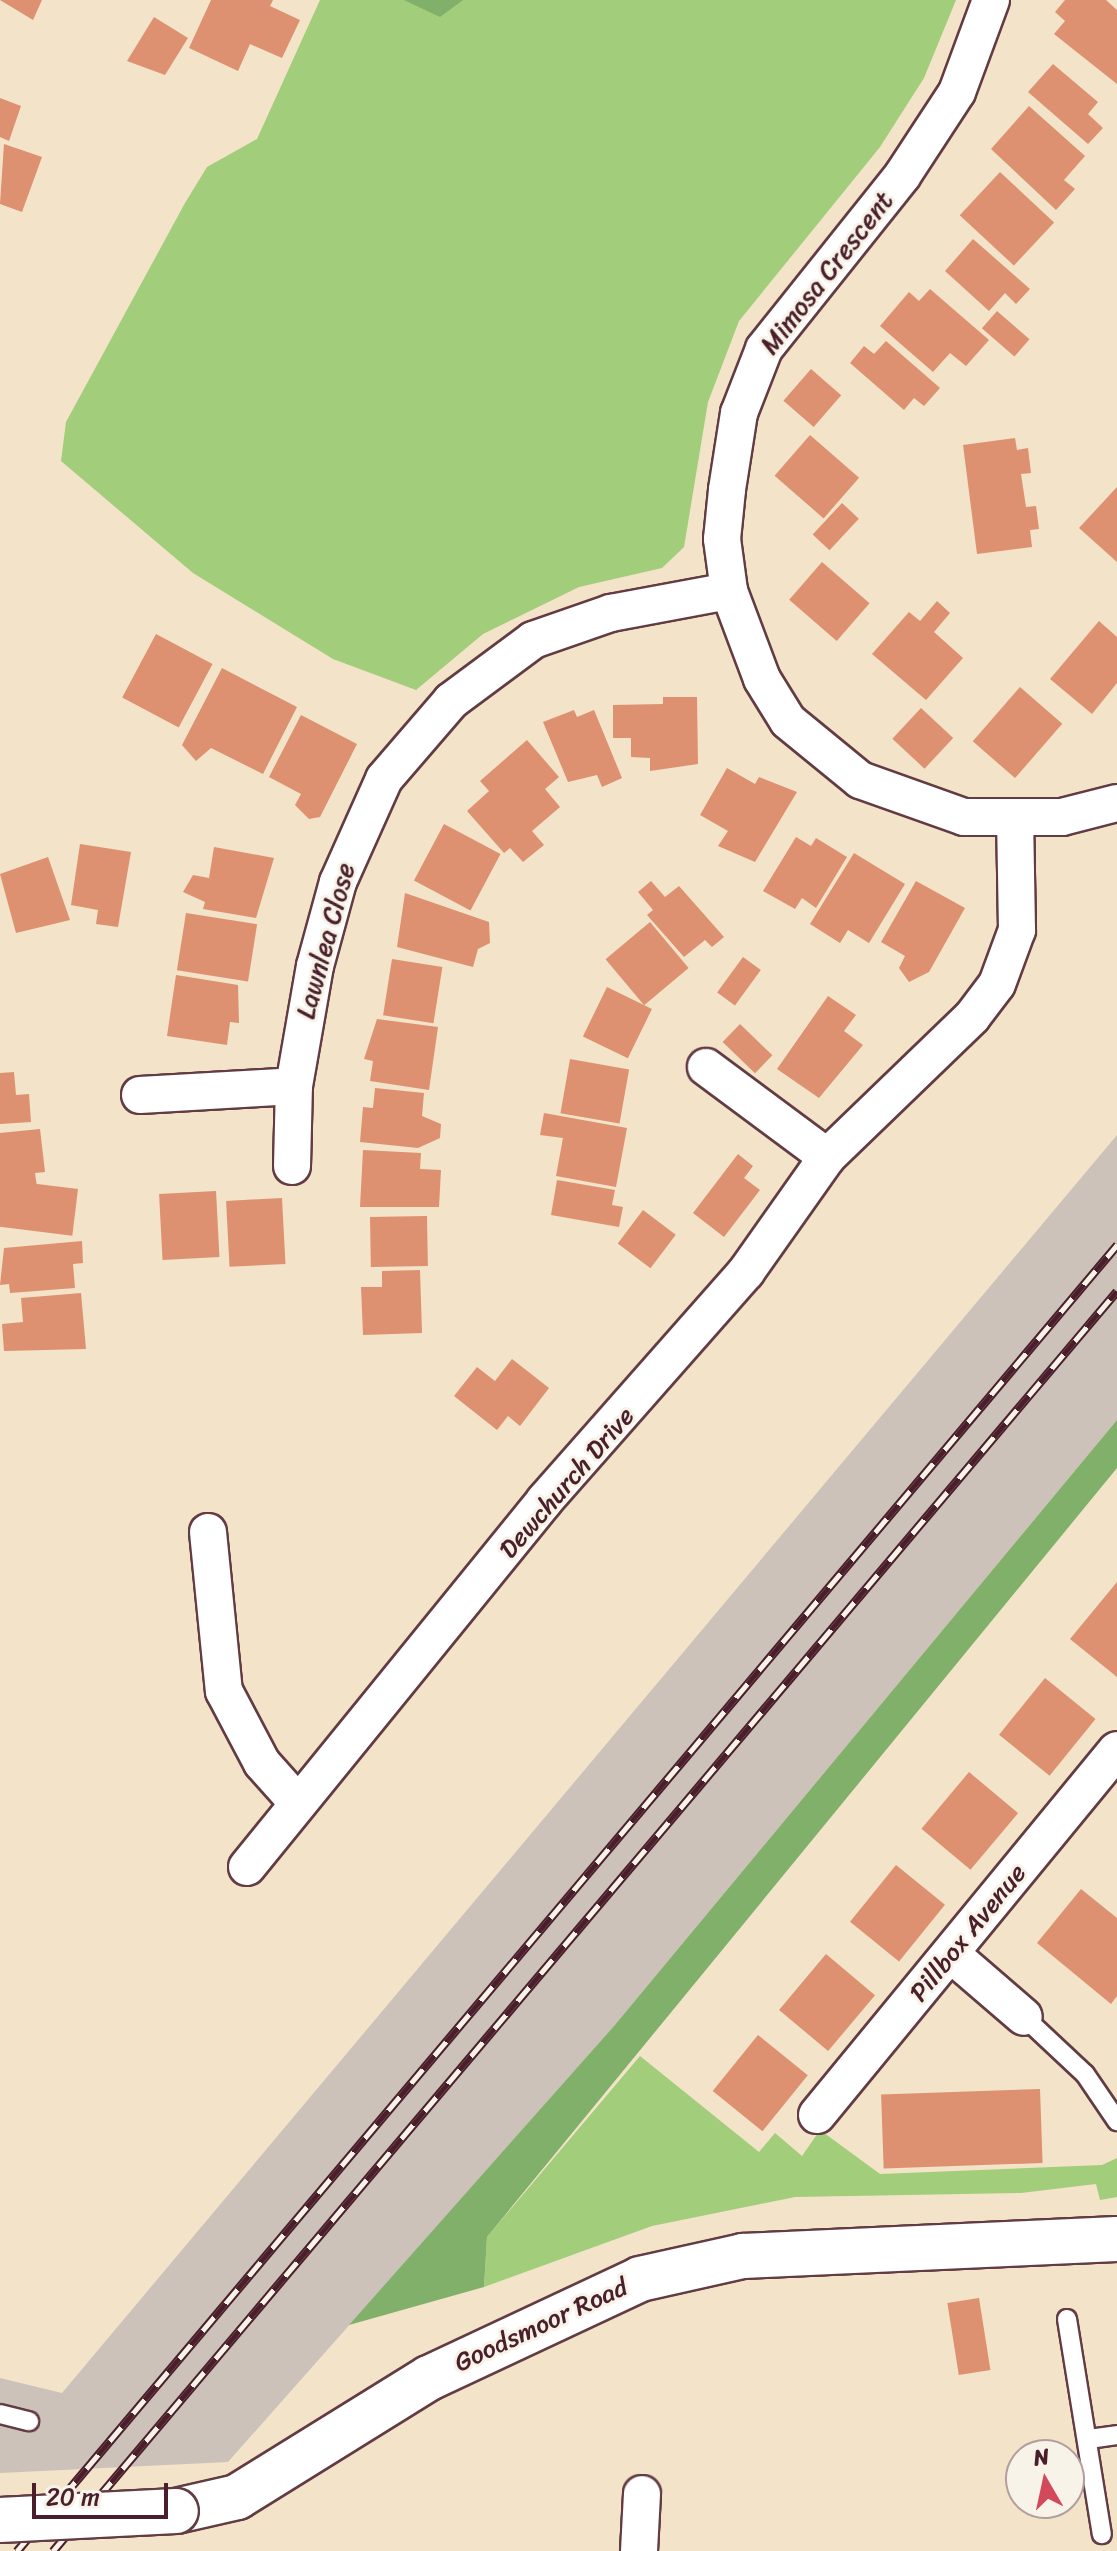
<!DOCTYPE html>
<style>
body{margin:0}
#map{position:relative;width:1117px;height:2551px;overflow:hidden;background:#f2e3c9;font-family:Sriracha,sans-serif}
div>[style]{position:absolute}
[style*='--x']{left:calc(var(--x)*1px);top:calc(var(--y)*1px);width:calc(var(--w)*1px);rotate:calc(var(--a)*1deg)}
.industrial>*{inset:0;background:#ccc2b9}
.green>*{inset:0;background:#a2cd7a}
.forest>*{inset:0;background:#81b06a}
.building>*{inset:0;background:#dd9170;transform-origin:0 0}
.roads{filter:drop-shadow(2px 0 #633c43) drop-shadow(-2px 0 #633c43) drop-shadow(0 2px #633c43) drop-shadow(0 -2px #633c43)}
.lane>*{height:18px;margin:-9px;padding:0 9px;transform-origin:9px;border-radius:9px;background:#fff}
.street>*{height:36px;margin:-18px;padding:0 18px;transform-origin:18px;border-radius:18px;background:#fff}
.secondary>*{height:44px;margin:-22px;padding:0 22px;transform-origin:22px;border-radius:22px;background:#fff}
.rail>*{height:9px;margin-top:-4.5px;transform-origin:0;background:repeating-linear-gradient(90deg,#f7f3e8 0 18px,#4a1f2b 0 36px);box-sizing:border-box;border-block:2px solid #4a1f2b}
.bridges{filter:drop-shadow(2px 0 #633c43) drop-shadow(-2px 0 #633c43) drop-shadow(0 2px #633c43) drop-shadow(0 -2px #633c43)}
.secondary-bridge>*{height:44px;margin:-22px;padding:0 22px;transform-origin:22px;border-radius:22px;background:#fff}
span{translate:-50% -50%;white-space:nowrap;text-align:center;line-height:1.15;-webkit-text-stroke:6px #f7f3e8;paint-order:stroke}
.street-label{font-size:26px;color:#4a1f2b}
.north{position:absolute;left:1005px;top:2439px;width:80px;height:80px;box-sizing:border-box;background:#f7f3e8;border:2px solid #b29e9c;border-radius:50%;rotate:351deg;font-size:22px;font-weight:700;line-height:32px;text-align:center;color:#4a1f2b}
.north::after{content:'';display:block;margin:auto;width:28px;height:36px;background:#d1495b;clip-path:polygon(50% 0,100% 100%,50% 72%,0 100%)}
.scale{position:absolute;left:32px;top:2483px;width:136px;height:36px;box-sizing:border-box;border:4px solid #4a1f2b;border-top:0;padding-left:10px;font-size:24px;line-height:28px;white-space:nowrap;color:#4a1f2b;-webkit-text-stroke:6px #f7f3e8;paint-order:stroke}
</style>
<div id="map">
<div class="industrial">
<div style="clip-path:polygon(1117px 1135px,1117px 1420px,614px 2026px,228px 2462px,0 2473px,0 2378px,62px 2393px)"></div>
</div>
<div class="green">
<div style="clip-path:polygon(320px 0,956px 0,924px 78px,880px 147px,739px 321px,708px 402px,684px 547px,662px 568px,579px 587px,483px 634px,416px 690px,333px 659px,193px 573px,61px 461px,66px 422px,185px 203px,207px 167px,257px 139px)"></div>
<div style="clip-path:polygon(640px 2056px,759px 2152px,775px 2133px,802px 2156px,820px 2130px,880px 2174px,1102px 2165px,1117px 2158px,1117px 2197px,1100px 2200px,1096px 2184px,1021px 2193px,795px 2197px,652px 2226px,484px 2287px,487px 2237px)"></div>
</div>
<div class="forest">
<div style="clip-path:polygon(404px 0,463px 0,440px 17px)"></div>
<div style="clip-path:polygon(1117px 1420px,1117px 1468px,487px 2237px,484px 2287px,349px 2325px,614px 2026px)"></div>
</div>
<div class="building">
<div style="clip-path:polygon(0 0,42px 0,33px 20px)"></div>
<div style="clip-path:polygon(211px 0,273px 0,270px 6px,300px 20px,282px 58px,250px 44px,238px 71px,189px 48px)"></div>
<div style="clip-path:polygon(1065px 0,1106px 0,1117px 10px,1117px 84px,1054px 34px,1065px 21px,1055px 12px)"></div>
<div style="clip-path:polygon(154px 17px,188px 38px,165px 75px,127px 61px)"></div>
<div style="clip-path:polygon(1053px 64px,1098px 102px,1088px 114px,1103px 128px,1088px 144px,1028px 92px)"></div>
<div style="clip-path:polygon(0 98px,21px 106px,9px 141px,0 137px)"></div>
<div style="clip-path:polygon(1029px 106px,1085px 156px,1064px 180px,1075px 189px,1056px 210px,991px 149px)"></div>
<div style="clip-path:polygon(4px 144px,42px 157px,22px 212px,0 204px)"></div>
<div style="left:1000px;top:172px;width:74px;height:59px;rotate:43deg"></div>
<div style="clip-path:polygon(973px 239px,1030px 289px,1016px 304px,1005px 293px,989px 311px,945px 271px)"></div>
<div style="clip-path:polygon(930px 289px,989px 340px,966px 366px,950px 353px,933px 372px,880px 326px,909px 292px,919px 301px)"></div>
<div style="left:997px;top:311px;width:43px;height:23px;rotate:41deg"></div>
<div style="clip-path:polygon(886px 341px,940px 388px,924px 406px,914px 398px,904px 410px,850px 363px,864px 346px,874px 354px)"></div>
<div style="left:811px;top:369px;width:40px;height:42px;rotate:41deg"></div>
<div style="left:810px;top:435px;width:65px;height:54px;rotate:41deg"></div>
<div style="clip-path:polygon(1015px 438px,1017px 450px,1028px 448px,1031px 473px,1021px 474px,1026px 507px,1036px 506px,1039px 529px,1030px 530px,1032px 547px,977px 554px,963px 445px)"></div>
<div style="clip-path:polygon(1117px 487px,1117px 562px,1079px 528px)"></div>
<div style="left:842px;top:503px;width:23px;height:43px;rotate:43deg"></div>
<div style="left:822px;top:562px;width:63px;height:50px;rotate:41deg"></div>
<div style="clip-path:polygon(937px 601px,950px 613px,934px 632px,963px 658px,926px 700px,872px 654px,909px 612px,920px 621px)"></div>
<div style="clip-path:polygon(1099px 621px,1117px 637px,1117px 683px,1092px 714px,1050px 679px)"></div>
<div style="left:156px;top:634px;width:64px;height:72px;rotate:28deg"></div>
<div style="clip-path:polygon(222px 668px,297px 707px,263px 774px,211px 748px,196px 761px,182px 745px)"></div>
<div style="left:1020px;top:687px;width:56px;height:72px;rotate:41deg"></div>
<div style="clip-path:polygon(663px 697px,697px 697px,698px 764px,650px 771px,650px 758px,631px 757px,631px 738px,613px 738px,613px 705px,663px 704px)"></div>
<div style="left:921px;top:708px;width:44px;height:42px;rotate:43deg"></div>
<div style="clip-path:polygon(574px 710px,577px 717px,594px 710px,622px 778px,602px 787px,597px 775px,568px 782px,543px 722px)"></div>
<div style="clip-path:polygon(301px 715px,357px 744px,320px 817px,309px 819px,295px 805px,301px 794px,269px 777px)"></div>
<div style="clip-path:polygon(527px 740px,559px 777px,545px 789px,560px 807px,532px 831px,544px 845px,523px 862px,510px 848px,504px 853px,467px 811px,489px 791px,480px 781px)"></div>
<div style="clip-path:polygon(727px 768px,755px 784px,759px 777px,797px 792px,755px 862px,718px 846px,728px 831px,700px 815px)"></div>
<div style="left:444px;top:824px;width:64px;height:64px;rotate:28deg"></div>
<div style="clip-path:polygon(796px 837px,811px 846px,816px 838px,847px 857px,816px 908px,802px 898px,795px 909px,763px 891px)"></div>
<div style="clip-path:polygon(80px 844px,131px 852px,118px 927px,96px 924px,98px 910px,71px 905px)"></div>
<div style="clip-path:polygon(214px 847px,274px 858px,256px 918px,203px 909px,205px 902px,183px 892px,193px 875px,209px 878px)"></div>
<div style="clip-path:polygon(854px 853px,905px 884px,869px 943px,848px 930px,840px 943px,810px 924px)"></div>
<div style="clip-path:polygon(48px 857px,70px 920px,16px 933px,0 874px)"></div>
<div style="clip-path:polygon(651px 881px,665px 897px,679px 886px,724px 937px,712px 947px,705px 940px,684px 957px,647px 915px,653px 910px,638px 892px)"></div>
<div style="clip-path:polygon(916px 881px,965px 908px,929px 972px,909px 982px,899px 968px,905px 956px,881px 942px)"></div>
<div style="clip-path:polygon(405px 893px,489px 922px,490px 943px,478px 949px,473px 967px,397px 947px)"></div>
<div style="left:186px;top:913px;width:72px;height:58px;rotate:9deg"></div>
<div style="left:650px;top:922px;width:60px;height:58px;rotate:50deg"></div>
<div style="left:743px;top:957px;width:22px;height:44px;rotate:36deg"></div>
<div style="left:392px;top:959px;width:51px;height:57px;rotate:9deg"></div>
<div style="clip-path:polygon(176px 975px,238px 985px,239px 1023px,230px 1022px,227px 1045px,167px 1036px)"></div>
<div style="left:607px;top:987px;width:50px;height:55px;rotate:26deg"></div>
<div style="clip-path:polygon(828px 996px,856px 1015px,844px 1031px,863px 1045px,819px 1098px,777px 1069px)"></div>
<div style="clip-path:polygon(377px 1019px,438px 1027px,429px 1090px,370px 1081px,373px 1061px,364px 1059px)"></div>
<div style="left:740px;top:1024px;width:45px;height:25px;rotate:44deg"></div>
<div style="left:570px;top:1059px;width:60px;height:55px;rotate:10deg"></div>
<div style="clip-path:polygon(14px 1072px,16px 1095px,29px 1094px,31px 1122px,0 1124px,0 1073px)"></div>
<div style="clip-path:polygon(375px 1088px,424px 1093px,422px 1116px,441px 1124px,440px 1138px,418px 1148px,360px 1142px,363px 1107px,373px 1108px)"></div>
<div style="clip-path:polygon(544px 1113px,627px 1128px,616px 1187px,556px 1176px,563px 1138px,540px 1135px)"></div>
<div style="clip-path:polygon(40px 1129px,45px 1172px,35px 1173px,37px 1187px,0 1191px,0 1133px)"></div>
<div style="clip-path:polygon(363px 1150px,421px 1153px,420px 1169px,441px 1170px,439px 1207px,360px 1207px)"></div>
<div style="clip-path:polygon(738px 1154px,753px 1166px,744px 1178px,760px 1190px,724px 1237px,693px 1213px)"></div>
<div style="clip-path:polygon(557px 1180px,615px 1190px,612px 1205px,623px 1207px,619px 1227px,551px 1215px)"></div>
<div style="left:78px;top:1189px;width:47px;height:78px;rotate:97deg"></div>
<div style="left:216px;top:1191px;width:66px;height:57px;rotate:87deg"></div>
<div style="left:282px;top:1198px;width:66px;height:56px;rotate:87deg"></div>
<div style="left:643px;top:1210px;width:41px;height:42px;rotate:37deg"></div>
<div style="left:427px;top:1216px;width:50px;height:57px;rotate:89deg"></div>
<div style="clip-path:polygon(82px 1241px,83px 1263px,73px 1264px,75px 1288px,10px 1293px,9px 1284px,0 1285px,4px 1248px)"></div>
<div style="clip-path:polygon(420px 1270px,422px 1333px,363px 1335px,361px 1287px,382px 1287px,382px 1271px)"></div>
<div style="clip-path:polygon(81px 1293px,86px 1349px,4px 1351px,2px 1324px,23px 1322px,21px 1298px)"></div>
<div style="clip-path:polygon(512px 1359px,549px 1388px,520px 1426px,508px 1416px,497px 1430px,454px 1396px,477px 1367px,495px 1381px)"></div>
<div style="clip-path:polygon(1117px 1582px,1117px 1677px,1070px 1639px)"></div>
<div style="left:1045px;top:1678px;width:65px;height:73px;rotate:39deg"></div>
<div style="left:969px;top:1772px;width:64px;height:74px;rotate:40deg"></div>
<div style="left:896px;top:1865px;width:63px;height:73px;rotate:39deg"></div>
<div style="clip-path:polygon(1081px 1889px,1117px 1918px,1117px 1996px,1111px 2004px,1037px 1943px)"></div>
<div style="left:826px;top:1954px;width:64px;height:73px;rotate:40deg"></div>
<div style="left:758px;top:2035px;width:64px;height:72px;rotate:39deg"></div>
<div style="left:1040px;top:2089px;width:74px;height:159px;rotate:88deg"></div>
<div style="left:979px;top:2298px;width:73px;height:32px;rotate:81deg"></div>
</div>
<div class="roads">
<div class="lane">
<div style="--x:1024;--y:2017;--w:83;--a:43.1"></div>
<div style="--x:1085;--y:2074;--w:57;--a:55.8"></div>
<div style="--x:1067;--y:2319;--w:218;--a:80.8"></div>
<div style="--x:0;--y:2414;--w:30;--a:14"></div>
<div style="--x:1089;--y:2439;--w:28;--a:-8"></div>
</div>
<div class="street">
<div style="--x:991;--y:0;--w:98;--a:110.3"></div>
<div style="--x:957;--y:92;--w:100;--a:123.2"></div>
<div style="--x:902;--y:176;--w:221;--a:128.6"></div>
<div style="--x:764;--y:349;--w:69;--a:111.3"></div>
<div style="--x:739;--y:413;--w:78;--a:98.9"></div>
<div style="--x:727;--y:490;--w:49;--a:95.8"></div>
<div style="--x:722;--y:539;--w:52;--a:82.3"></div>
<div style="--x:729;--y:591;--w:94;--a:69.4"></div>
<div style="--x:762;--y:679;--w:49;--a:58.2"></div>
<div style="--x:788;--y:721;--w:93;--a:39.3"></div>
<div style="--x:860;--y:780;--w:110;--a:19.6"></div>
<div style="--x:964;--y:817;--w:98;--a:0"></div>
<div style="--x:1062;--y:817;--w:57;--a:-14.3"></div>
<div style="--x:706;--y:1067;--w:151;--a:36.6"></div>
<div style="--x:140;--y:1095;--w:154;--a:-3.3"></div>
<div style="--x:292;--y:1166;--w:80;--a:-88.6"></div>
<div style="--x:294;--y:1086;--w:122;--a:-80.1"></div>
<div style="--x:315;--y:966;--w:87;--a:-74.7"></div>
<div style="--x:338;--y:882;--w:113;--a:-65.9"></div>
<div style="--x:384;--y:779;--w:103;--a:-49.3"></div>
<div style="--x:451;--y:701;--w:102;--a:-36.6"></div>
<div style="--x:533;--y:640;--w:83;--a:-19.1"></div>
<div style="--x:611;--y:613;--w:120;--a:-10.6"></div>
<div style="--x:208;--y:1532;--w:160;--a:84.3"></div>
<div style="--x:224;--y:1691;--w:81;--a:62.2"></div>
<div style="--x:262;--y:1763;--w:51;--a:48.2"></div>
<div style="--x:247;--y:1867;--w:473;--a:-50.9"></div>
<div style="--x:545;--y:1500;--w:304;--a:-48.6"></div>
<div style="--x:746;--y:1272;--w:141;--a:-54.8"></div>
<div style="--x:827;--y:1157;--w:202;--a:-44"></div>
<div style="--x:972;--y:1017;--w:41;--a:-52.9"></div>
<div style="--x:997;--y:984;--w:58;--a:-69.7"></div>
<div style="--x:1017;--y:930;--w:110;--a:-91"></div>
<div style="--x:951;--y:1954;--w:96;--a:40.8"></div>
<div style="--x:817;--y:2115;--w:472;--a:-50.6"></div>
<div style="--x:639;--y:2551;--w:57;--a:-87"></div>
</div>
<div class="secondary">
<div style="--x:176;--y:2511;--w:63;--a:-12.9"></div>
<div style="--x:237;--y:2497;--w:226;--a:-31.8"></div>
<div style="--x:429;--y:2378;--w:233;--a:-25.1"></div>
<div style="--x:640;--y:2279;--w:106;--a:-12.6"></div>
<div style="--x:743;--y:2256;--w:374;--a:-2.6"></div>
</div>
</div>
<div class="rail">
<div style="--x:17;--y:2551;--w:1708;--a:-49.89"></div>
<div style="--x:53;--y:2551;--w:1649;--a:-49.82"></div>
</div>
<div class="bridges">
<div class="secondary-bridge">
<div style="--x:0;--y:2520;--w:176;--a:-2.9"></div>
</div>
</div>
<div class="street-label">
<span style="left:827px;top:273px;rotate:-52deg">Mimosa Crescent</span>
<span style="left:326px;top:941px;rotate:-75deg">Lawnlea Close</span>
<span style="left:567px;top:1483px;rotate:-49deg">Dewchurch Drive</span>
<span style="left:968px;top:1933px;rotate:-51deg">Pillbox Avenue</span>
<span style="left:541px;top:2325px;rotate:-25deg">Goodsmoor Road</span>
</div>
<div class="north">N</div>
<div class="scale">20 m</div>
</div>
